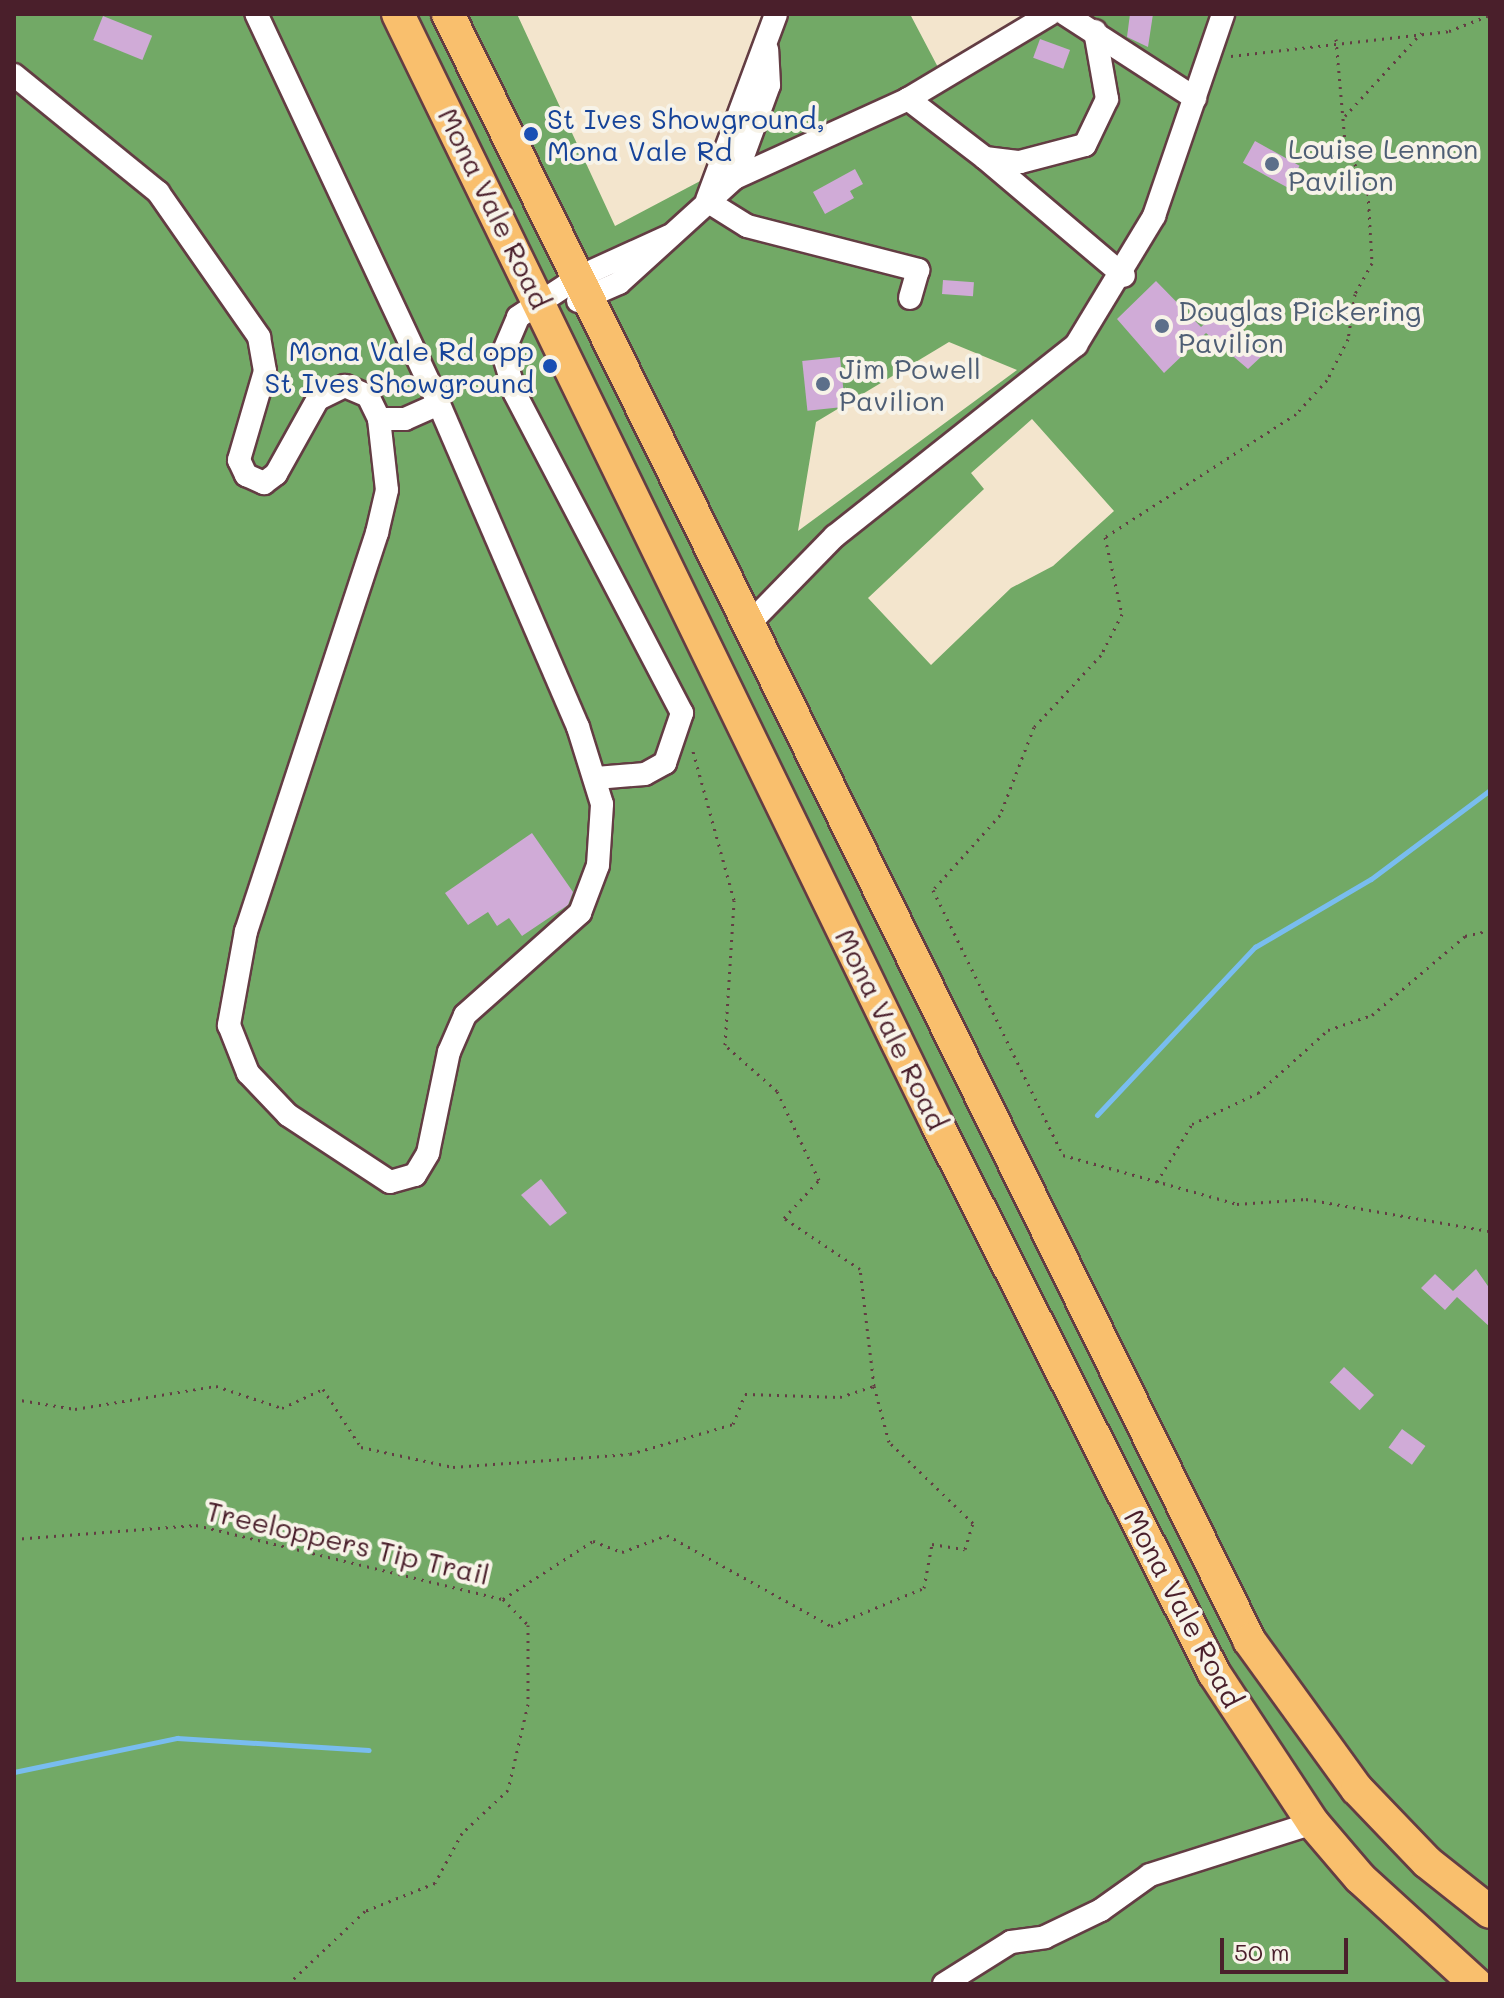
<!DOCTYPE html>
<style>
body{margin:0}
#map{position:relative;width:1504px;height:1998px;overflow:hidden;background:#f3e5cd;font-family:Mali,sans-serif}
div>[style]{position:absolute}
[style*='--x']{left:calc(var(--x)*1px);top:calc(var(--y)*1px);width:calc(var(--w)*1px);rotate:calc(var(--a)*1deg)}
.forest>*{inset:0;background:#72a966}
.stream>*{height:5px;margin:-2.5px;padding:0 2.5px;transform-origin:2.5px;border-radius:2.5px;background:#79bdef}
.building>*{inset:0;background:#d0abd7;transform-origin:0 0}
.path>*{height:3px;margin-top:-1.5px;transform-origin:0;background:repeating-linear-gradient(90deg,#633d43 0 2px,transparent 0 8px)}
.roads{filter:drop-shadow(2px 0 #633d43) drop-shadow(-2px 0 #633d43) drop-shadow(0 2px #633d43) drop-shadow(0 -2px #633d43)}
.minor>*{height:22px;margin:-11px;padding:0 11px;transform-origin:11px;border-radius:11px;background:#fff}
.highway>*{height:32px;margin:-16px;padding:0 16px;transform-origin:16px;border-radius:16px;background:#f9bf6d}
.dots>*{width:22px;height:22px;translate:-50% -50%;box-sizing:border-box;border:4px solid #f7f3e8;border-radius:50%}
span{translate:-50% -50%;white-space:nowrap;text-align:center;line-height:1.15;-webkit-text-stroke:8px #f7f3e8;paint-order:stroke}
.transit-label{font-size:28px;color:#164399}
.left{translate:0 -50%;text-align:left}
.right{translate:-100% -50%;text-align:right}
.service-label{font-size:28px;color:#4e5e75}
.street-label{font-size:28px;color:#4a1f2b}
.frame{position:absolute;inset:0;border:16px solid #4a1f2b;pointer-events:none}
.scale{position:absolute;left:1220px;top:1938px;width:128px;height:36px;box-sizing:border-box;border:4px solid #4a1f2b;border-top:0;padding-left:10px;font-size:24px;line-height:28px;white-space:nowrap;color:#4a1f2b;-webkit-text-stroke:6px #f7f3e8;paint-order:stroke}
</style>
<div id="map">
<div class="forest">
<div style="clip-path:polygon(evenodd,14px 14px,517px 14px,615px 226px,704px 179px,764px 14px,910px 14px,941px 73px,1037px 14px,1490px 14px,1490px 1984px,14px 1984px,14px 14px,949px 342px,1017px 370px,798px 531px,816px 422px,949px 342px,14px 14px,1032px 419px,1114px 511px,1053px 566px,1011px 588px,931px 665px,868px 598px,984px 489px,971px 473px,1032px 419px)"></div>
</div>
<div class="stream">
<div style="--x:1097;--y:1115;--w:231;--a:-46.8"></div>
<div style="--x:1255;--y:947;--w:134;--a:-30.4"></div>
<div style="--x:1371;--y:879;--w:149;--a:-36.8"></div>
<div style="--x:14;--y:1772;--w:167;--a:-11.8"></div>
<div style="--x:177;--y:1738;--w:192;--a:3.6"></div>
</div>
<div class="building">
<div style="clip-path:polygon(1130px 14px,1153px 14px,1148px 47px,1127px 37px)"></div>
<div style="left:103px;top:16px;width:53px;height:26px;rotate:22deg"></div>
<div style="left:1040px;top:39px;width:32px;height:20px;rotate:20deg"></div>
<div style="left:1255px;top:141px;width:51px;height:25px;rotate:29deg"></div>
<div style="clip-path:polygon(855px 169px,863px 184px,850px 191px,854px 198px,825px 214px,813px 192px)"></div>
<div style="left:943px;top:280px;width:31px;height:14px;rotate:4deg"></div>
<div style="clip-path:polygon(1156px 281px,1201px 327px,1221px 309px,1264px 354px,1248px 369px,1206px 333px,1164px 373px,1117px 319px)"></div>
<div style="left:840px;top:357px;width:50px;height:38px;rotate:84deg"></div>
<div style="clip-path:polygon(532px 833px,573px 892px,568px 905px,522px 936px,509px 918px,497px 926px,488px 912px,468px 925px,445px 893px)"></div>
<div style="clip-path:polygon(541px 1179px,567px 1213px,550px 1226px,521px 1195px)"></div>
<div style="clip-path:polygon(1476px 1269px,1490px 1289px,1490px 1327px,1457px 1297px,1445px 1310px,1421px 1288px,1435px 1274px,1453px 1291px)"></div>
<div style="left:1344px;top:1367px;width:41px;height:21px;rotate:43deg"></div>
<div style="left:1402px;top:1429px;width:29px;height:23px;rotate:36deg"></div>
</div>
<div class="path">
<div style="--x:1336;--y:39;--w:103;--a:85"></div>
<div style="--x:1345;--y:142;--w:56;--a:65.7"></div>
<div style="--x:1368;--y:193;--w:70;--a:86.7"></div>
<div style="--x:1372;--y:263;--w:35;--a:119"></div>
<div style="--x:1355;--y:294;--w:46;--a:98.8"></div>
<div style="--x:1348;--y:339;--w:46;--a:117.1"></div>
<div style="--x:1327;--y:380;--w:46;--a:132.4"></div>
<div style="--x:1296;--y:414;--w:227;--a:147.2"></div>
<div style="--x:1105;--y:537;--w:79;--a:77.6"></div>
<div style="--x:1122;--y:614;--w:46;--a:117.1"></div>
<div style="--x:1101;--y:655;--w:98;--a:132.9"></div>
<div style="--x:1034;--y:727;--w:94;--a:111.1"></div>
<div style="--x:1000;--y:815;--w:101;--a:131.8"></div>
<div style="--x:933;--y:890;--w:295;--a:63.9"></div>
<div style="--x:1063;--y:1155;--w:181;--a:15.7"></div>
<div style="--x:1237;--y:1204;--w:69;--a:-4.1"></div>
<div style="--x:1306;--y:1199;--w:187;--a:9.9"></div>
<div style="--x:1231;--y:56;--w:219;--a:-6.5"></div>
<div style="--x:1449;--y:31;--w:44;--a:-21.3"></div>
<div style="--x:1345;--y:116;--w:113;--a:-47.5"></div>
<div style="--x:1157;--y:1182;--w:68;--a:-58.9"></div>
<div style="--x:1192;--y:1124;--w:73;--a:-25.2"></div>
<div style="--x:1258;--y:1093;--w:94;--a:-42"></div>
<div style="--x:1328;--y:1030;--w:46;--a:-18.8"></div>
<div style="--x:1372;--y:1015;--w:122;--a:-40.3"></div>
<div style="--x:1465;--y:936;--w:26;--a:-13"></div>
<div style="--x:14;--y:1399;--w:62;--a:9.3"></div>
<div style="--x:75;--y:1409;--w:143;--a:-9.3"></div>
<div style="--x:216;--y:1386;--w:70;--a:18.4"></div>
<div style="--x:282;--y:1408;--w:45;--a:-24.9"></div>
<div style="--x:323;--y:1389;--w:69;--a:56.8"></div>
<div style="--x:361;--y:1447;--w:94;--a:12.3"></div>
<div style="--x:453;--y:1467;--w:177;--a:-4.2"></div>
<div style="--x:630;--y:1454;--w:107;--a:-16.2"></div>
<div style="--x:733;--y:1424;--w:32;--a:-68"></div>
<div style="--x:745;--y:1394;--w:95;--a:1.8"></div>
<div style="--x:840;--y:1397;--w:36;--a:-18"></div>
<div style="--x:874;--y:1386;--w:118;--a:-96.8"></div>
<div style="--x:860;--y:1269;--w:92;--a:-146.1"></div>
<div style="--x:784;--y:1218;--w:52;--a:-47.4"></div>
<div style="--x:819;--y:1180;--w:98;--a:-115.3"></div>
<div style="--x:777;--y:1091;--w:69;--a:-138.5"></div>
<div style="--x:725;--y:1045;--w:145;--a:-86.4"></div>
<div style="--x:734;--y:900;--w:159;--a:-105.4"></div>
<div style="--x:14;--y:1539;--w:183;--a:-4.4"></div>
<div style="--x:196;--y:1525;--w:316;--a:13.6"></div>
<div style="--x:503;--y:1599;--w:36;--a:46"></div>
<div style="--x:528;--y:1625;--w:79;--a:90"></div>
<div style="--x:528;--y:1704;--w:88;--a:103.1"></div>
<div style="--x:508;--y:1790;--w:63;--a:136.9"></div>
<div style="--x:462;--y:1833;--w:57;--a:118.4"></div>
<div style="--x:435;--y:1883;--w:75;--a:158.2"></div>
<div style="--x:365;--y:1911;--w:106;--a:136.5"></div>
<div style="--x:503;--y:1599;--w:107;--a:-32.8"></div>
<div style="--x:593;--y:1541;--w:31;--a:21"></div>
<div style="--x:622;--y:1552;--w:48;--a:-20.7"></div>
<div style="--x:667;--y:1535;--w:188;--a:29"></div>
<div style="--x:831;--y:1626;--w:100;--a:-22.2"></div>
<div style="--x:924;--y:1588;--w:45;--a:-79.7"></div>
<div style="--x:932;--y:1544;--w:33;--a:9"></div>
<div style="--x:965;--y:1549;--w:27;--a:-73"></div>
<div style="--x:973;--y:1523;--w:117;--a:-136"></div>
<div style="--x:889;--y:1442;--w:58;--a:-105"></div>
</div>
<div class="roads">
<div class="minor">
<div style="--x:1065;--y:14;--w:155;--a:32.9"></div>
<div style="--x:14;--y:75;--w:186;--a:39.1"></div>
<div style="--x:158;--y:192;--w:177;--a:55.1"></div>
<div style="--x:259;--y:337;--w:35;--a:80"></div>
<div style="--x:265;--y:371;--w:93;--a:106.3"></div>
<div style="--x:239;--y:460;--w:17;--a:65"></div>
<div style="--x:246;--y:475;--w:20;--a:24"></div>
<div style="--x:264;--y:483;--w:15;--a:-37"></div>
<div style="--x:276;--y:474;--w:86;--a:-60.8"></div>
<div style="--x:318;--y:399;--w:30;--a:-26"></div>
<div style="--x:345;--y:386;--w:25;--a:23"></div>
<div style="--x:368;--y:396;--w:25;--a:64"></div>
<div style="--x:379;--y:419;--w:71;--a:83.6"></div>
<div style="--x:387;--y:490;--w:44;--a:103.1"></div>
<div style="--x:377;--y:533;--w:419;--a:108.2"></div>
<div style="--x:246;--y:931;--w:96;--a:100.3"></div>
<div style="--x:229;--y:1025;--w:52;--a:68.4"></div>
<div style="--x:248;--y:1073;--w:58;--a:46.4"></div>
<div style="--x:288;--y:1115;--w:122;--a:33.3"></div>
<div style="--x:390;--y:1182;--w:26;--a:-16"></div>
<div style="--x:415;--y:1175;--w:26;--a:-59"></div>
<div style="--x:428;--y:1153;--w:103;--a:-78.3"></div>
<div style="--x:449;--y:1052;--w:40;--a:-66.6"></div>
<div style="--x:465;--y:1015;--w:154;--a:-41.6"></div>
<div style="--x:580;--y:913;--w:51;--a:-69.4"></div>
<div style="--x:598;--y:865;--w:61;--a:-86.2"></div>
<div style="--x:602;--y:804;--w:81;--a:-107.3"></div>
<div style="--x:578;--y:727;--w:352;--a:-113.3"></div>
<div style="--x:439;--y:404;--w:431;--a:-115.1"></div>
<div style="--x:908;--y:99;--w:97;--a:37.5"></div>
<div style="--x:985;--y:158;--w:35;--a:7"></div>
<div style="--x:1020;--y:162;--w:67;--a:-14.7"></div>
<div style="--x:1085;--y:145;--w:51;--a:-64.4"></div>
<div style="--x:1107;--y:99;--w:69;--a:-100"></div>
<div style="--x:985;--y:158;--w:182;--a:40.3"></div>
<div style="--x:735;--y:178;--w:99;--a:-69.9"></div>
<div style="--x:769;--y:85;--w:35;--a:-93"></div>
<div style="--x:707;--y:200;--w:198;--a:-69.6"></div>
<div style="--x:707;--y:201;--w:47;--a:32"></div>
<div style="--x:747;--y:226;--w:177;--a:14.4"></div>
<div style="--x:918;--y:270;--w:29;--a:106"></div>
<div style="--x:578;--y:301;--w:45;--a:-23.7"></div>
<div style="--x:619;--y:283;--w:156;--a:-42.2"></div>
<div style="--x:735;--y:178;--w:190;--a:-24.5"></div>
<div style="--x:908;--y:99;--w:165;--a:-30.9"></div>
<div style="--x:379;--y:419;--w:26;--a:0"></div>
<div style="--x:405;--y:419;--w:37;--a:-24"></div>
<div style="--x:748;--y:625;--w:124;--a:-45.7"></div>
<div style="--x:835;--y:536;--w:308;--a:-38.4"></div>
<div style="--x:1076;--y:345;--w:151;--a:-58.8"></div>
<div style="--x:1154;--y:216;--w:213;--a:-71.1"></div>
<div style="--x:596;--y:778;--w:49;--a:-4.7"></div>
<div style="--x:645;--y:774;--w:23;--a:-29"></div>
<div style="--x:665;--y:763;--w:53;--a:-71.2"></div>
<div style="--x:682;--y:713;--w:361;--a:-117.6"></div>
<div style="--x:515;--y:393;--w:42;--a:-106.7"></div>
<div style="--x:503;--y:353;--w:39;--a:-67"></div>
<div style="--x:518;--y:317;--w:73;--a:-33.3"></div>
<div style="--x:579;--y:277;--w:99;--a:-24.5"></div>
<div style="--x:944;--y:1984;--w:79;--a:-32.1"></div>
<div style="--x:1011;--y:1942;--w:34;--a:-8"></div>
<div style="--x:1045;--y:1937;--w:62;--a:-25.7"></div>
<div style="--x:1101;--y:1910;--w:60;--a:-35.5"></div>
<div style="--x:1150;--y:1875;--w:171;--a:-17.7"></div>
</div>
<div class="highway">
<div style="--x:398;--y:14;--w:1236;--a:64.1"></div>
<div style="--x:938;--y:1126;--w:613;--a:63.23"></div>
<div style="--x:1214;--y:1673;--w:180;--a:56.6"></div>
<div style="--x:1313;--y:1823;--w:72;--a:49.5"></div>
<div style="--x:1360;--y:1878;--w:157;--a:42.4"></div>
<div style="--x:448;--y:14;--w:1813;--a:63.77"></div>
<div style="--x:1249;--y:1640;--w:184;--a:54.1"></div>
<div style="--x:1357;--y:1789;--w:101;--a:46.2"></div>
<div style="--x:1427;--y:1862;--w:80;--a:38.4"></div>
</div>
</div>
<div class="dots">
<div style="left:531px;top:134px;background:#1a4fb4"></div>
<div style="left:1272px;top:164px;background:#5c6f8a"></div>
<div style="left:1162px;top:326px;background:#5c6f8a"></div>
<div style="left:550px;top:366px;background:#1a4fb4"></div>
<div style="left:823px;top:384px;background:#5c6f8a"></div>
</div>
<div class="transit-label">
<span class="left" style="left:547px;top:134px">St Ives Showground,<br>Mona Vale Rd</span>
<span class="right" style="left:534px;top:366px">Mona Vale Rd opp<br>St Ives Showground</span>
</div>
<div class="service-label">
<span class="left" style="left:1288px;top:164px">Louise Lennon<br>Pavilion</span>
<span class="left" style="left:1178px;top:326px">Douglas Pickering<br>Pavilion</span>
<span class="left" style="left:839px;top:384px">Jim Powell<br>Pavilion</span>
</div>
<div class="street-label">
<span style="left:495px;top:208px;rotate:64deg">Mona Vale Road</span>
<span style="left:892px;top:1029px;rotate:64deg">Mona Vale Road</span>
<span style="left:348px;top:1542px;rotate:13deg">Treeloppers Tip Trail</span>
<span style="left:1184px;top:1608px;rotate:62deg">Mona Vale Road</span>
</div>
<div class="frame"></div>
<div class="scale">50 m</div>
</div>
